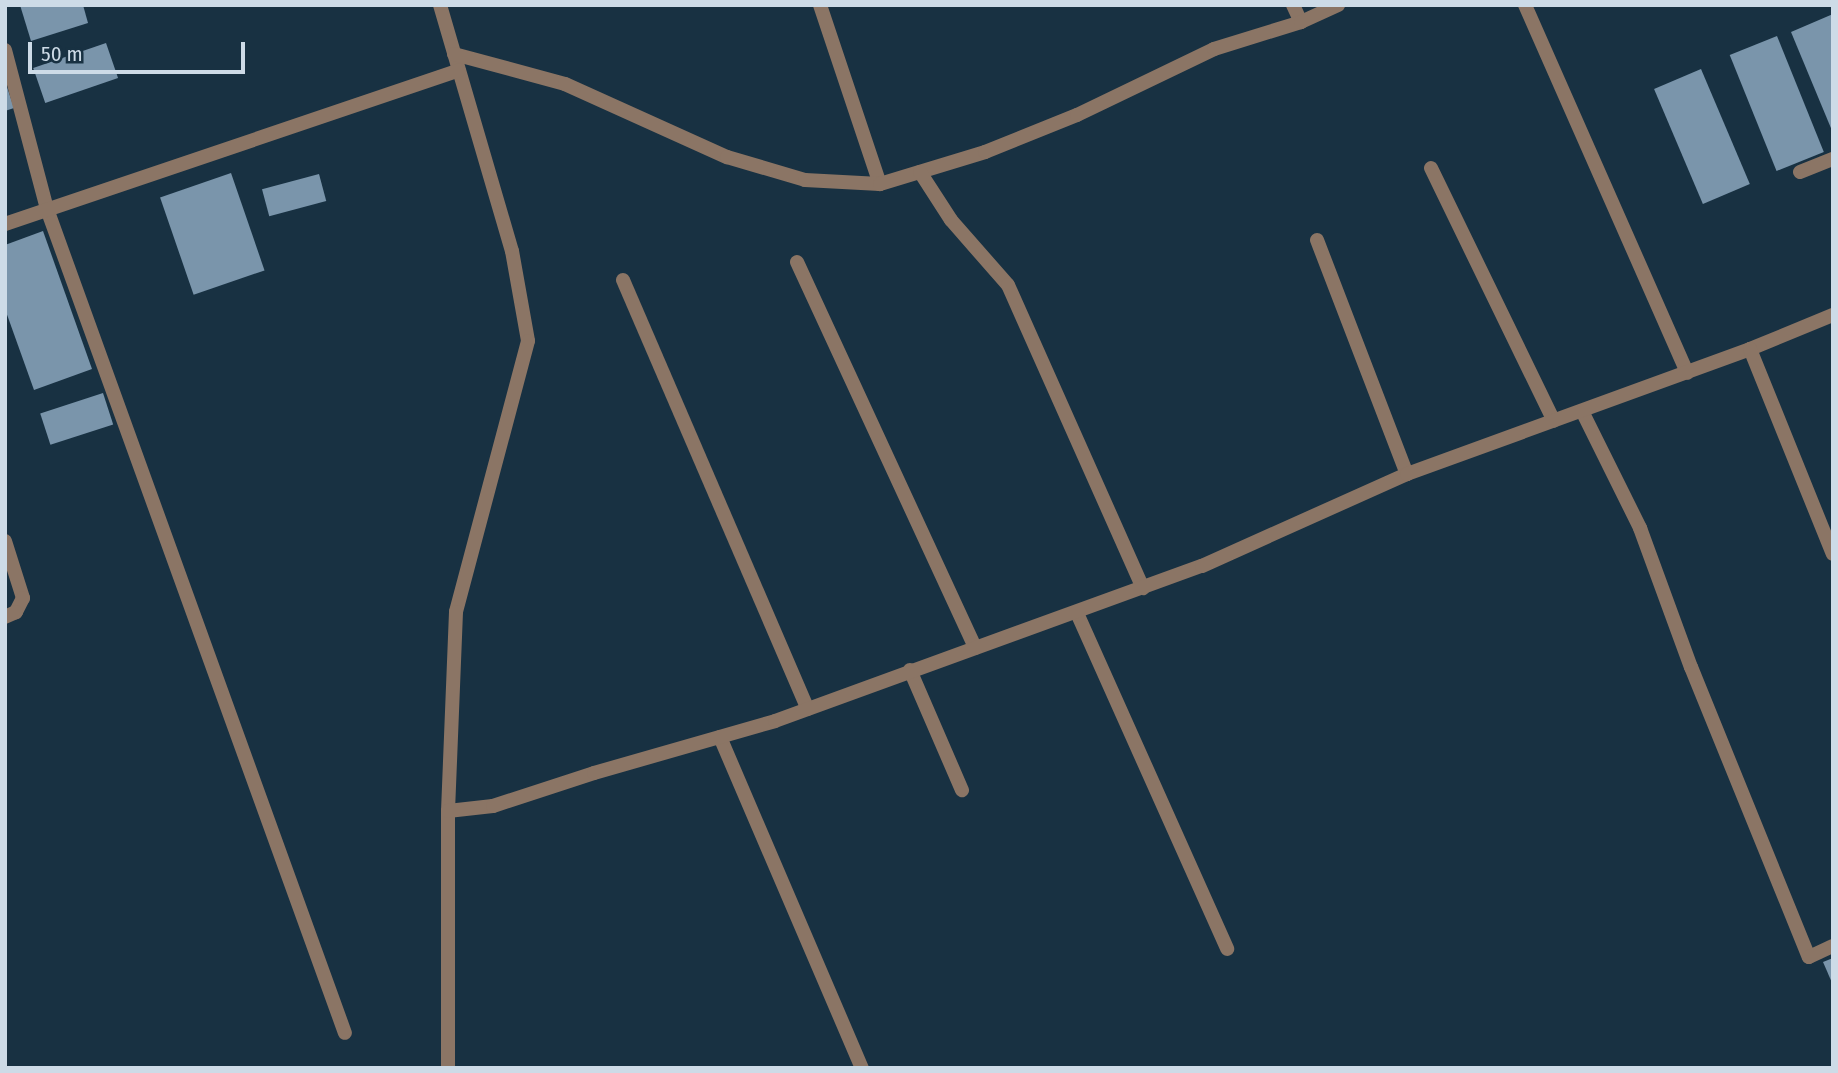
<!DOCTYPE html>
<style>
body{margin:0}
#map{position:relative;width:1838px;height:1073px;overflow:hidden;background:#183142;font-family:"Fira Sans Condensed",sans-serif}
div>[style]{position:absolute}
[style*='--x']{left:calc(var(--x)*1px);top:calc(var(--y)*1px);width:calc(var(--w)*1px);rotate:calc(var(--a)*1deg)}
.building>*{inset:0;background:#7a95ab;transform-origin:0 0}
.street>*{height:14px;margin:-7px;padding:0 7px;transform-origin:7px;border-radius:7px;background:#8b7565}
span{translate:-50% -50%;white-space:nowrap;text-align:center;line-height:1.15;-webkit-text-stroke:7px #183142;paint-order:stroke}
.frame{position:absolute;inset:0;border:7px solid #cddbe7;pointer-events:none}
.scale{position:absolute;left:28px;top:42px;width:217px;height:32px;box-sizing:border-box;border:4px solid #cddbe7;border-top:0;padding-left:9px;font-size:21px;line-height:24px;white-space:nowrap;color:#cddbe7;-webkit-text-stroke:5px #183142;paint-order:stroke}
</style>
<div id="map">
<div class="building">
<div style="clip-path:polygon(20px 5px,83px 5px,88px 23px,31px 41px)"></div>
<div style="clip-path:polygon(1833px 14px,1833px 133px,1791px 32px)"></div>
<div style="left:1777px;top:36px;width:125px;height:51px;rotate:68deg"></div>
<div style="left:106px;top:43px;width:37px;height:77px;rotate:71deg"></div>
<div style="left:1701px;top:69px;width:125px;height:51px;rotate:67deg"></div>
<div style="clip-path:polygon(5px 81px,14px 108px,5px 111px)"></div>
<div style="left:231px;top:173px;width:103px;height:75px;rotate:71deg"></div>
<div style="left:319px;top:174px;width:28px;height:59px;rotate:75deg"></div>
<div style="clip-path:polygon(43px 231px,92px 369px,34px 390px,5px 309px,5px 245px)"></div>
<div style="left:103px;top:393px;width:33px;height:66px;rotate:72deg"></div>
<div style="clip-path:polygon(1833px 958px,1833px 985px,1823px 962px)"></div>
</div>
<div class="street">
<div style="--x:440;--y:5;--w:256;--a:73.7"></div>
<div style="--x:512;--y:251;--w:91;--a:79.9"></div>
<div style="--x:528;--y:341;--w:280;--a:104.9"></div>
<div style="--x:456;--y:612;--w:199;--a:92.3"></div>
<div style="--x:448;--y:811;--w:257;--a:90"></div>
<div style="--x:820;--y:5;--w:189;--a:71.5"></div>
<div style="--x:1293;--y:5;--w:19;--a:65"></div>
<div style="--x:1525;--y:5;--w:402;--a:66.2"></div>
<div style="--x:5;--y:50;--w:164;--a:75.2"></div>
<div style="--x:47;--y:209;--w:876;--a:70.12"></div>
<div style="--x:454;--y:54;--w:115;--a:15.1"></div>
<div style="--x:565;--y:84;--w:178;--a:24.3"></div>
<div style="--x:727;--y:157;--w:81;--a:16.4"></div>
<div style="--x:805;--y:180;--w:75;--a:3.1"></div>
<div style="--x:880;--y:184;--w:110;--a:-16.9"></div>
<div style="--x:985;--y:152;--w:99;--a:-21.9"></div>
<div style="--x:1077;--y:115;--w:152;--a:-25.7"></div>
<div style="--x:1214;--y:49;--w:91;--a:-17.2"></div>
<div style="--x:1301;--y:22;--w:41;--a:-24.7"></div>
<div style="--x:1431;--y:168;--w:281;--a:64.1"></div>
<div style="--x:920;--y:172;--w:57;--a:57.1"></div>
<div style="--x:951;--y:220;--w:86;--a:48.8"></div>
<div style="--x:1008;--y:285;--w:332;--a:66"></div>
<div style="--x:1800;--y:172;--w:35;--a:-22"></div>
<div style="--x:5;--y:224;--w:479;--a:-18.7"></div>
<div style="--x:1317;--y:240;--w:251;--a:69"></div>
<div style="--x:797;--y:262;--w:425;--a:65.2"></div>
<div style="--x:623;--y:280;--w:467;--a:66.7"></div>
<div style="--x:1750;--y:349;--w:90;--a:-22.3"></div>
<div style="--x:1582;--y:411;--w:131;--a:63.6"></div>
<div style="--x:1640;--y:528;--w:148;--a:69.9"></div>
<div style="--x:1691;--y:667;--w:313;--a:67.9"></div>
<div style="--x:1809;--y:957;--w:26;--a:-25"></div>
<div style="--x:5;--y:541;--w:60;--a:72.5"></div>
<div style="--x:23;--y:598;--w:16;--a:117"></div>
<div style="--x:16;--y:612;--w:12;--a:156"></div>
<div style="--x:1077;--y:613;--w:368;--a:65.9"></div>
<div style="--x:910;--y:670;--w:131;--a:66.6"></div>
<div style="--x:720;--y:737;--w:360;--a:66.8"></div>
<div style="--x:448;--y:811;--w:45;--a:-6.3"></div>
<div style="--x:493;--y:806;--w:106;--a:-18.1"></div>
<div style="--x:594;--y:773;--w:188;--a:-16"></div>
<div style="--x:775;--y:721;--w:454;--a:-20"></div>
<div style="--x:1202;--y:566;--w:225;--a:-24.2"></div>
<div style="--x:1407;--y:474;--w:365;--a:-20"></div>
<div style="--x:1750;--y:349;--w:221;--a:68"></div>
</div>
<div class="frame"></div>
<div class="scale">50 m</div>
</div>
